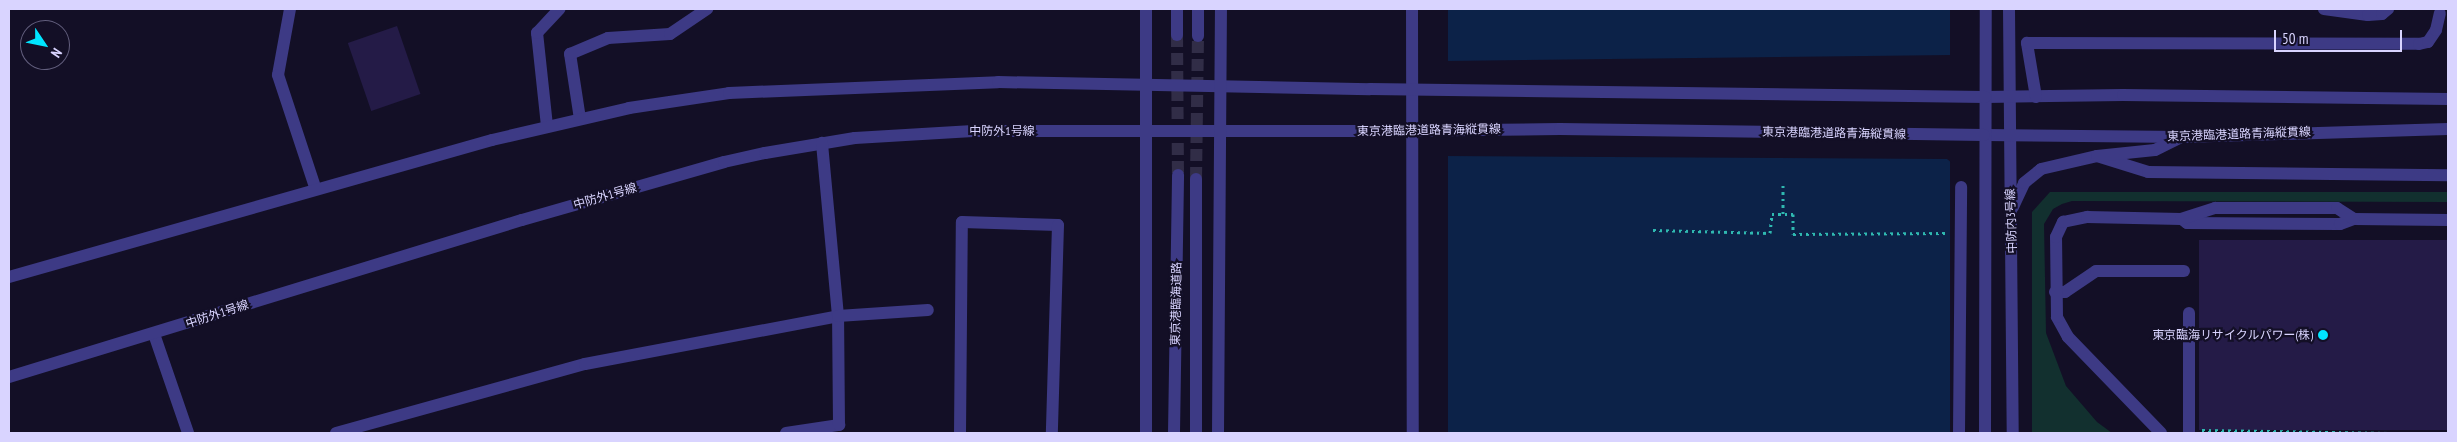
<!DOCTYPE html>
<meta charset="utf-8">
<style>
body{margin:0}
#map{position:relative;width:2457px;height:442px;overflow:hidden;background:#130f26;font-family:"PT Sans Narrow","Noto Sans JP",sans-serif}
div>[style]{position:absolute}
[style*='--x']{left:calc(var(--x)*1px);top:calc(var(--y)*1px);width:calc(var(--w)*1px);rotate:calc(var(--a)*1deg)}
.green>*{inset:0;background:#12302f}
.water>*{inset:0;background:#0c2248;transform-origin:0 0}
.pier>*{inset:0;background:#130f26}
.building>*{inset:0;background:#241b47;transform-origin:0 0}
.minor-tunnel>*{height:12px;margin-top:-6px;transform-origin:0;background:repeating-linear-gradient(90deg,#312d47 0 12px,transparent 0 18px)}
.path>*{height:3px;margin-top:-1.5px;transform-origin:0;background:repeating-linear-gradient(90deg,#2fb8b0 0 2.5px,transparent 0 6.5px)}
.minor>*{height:12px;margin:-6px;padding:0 6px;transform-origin:6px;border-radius:6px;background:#3d3a85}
.minor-bridge>*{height:12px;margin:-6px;padding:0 6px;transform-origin:6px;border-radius:6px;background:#3d3a85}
.dots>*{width:14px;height:14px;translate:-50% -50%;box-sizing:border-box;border:2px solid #130f26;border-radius:50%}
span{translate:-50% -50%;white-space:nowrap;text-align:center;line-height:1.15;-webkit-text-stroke:4.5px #130f26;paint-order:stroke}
.street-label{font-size:12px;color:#d9d4ff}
.poi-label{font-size:12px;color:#d9d4ff}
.right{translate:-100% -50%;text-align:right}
.frame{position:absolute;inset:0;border:10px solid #d9d4ff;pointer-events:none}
.north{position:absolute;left:20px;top:20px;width:50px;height:50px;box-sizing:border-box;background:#130f26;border:1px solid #625e7d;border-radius:50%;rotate:124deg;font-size:14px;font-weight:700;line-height:20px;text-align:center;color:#d9d4ff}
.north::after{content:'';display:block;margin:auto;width:18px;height:22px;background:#00e5ff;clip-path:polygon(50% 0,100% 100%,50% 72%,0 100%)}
.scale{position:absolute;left:2274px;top:30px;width:128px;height:22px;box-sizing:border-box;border:2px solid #d9d4ff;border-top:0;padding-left:6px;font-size:15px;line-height:18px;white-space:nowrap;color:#d9d4ff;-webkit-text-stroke:4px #130f26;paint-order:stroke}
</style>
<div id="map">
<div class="green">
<div style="clip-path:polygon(2050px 192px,2448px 192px,2448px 202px,2072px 201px,2062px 204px,2053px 209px,2044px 224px,2046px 333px,2066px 386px,2097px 422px,2112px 433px,2032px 433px,2032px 212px)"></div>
</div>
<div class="water">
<div style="left:1448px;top:9px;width:502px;height:424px"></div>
</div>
<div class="pier">
<div style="clip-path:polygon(1952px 55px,1952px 163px,1947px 159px,1445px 156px,1445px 61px)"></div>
</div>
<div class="building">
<div style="left:397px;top:26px;width:72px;height:52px;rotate:71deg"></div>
<div style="left:2199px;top:240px;width:249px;height:190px"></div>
</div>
<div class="minor-tunnel">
<div style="--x:1177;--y:35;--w:140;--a:89.6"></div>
<div style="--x:1196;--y:179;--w:143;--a:-89.2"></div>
</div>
<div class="path">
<div style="--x:1783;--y:214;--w:29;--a:-90"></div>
<div style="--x:1653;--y:230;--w:117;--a:1.5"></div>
<div style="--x:1770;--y:233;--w:19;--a:-84"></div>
<div style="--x:1772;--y:214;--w:21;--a:0"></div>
<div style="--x:1793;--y:214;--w:20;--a:90"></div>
<div style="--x:1793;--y:234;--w:155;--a:-0.4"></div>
<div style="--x:2202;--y:430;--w:187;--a:0.9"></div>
</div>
<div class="minor">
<div style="--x:290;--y:9;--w:67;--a:100.3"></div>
<div style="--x:278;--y:75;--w:118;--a:71.7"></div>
<div style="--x:1412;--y:9;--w:424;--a:89.9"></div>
<div style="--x:2009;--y:9;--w:424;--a:89.5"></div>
<div style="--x:2324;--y:9;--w:44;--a:7.8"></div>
<div style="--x:2368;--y:15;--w:14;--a:-4"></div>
<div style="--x:2382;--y:14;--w:8;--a:-40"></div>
<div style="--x:1177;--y:35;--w:26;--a:-90"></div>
<div style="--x:1198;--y:36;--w:27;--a:-90"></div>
<div style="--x:1985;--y:97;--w:138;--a:-0.8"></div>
<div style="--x:2123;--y:95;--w:325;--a:0.7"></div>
<div style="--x:2036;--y:97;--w:55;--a:-99.5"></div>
<div style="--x:2027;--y:43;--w:392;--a:0.1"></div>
<div style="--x:2419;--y:44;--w:9;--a:-13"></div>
<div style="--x:2428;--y:42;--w:14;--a:-56"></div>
<div style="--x:2436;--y:30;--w:17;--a:-77"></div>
<div style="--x:580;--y:119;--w:66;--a:-98.7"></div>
<div style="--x:570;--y:54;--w:41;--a:-22.8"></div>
<div style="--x:608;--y:38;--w:62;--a:-3.7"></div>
<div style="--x:670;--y:34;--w:45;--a:-34"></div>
<div style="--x:547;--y:126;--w:94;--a:-96.1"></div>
<div style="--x:537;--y:33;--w:33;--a:-47"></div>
<div style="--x:1984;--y:135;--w:198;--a:0.6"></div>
<div style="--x:2182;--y:137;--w:266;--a:-1.7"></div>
<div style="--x:2097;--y:156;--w:53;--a:17.4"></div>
<div style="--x:2148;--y:172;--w:300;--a:0.6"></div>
<div style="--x:2013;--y:207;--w:26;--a:-65"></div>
<div style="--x:2024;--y:183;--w:22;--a:-39"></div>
<div style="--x:2041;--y:169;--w:57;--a:-13.1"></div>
<div style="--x:2097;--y:156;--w:58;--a:-5.9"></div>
<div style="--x:2155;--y:150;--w:28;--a:-26"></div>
<div style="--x:2183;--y:220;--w:5;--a:37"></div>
<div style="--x:2187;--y:223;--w:153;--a:0.4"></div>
<div style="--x:2340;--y:224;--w:15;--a:-20"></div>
<div style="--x:2354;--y:219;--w:94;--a:0.6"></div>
<div style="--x:9;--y:277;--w:502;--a:-15.84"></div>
<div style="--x:492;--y:140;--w:141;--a:-13.1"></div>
<div style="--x:629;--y:108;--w:101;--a:-8.5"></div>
<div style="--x:729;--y:93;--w:269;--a:-2.3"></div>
<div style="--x:998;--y:82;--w:372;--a:1.1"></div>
<div style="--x:2055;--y:292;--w:10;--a:0"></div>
<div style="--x:2065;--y:292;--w:37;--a:-34"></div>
<div style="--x:2096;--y:271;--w:88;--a:0"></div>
<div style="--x:154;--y:334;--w:105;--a:71"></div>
<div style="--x:9;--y:377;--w:536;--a:-17.02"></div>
<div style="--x:522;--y:220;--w:210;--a:-16"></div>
<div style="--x:724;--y:162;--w:42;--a:-12.4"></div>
<div style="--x:765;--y:153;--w:91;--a:-9.5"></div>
<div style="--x:855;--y:138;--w:118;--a:-3.4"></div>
<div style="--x:973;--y:131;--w:398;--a:0"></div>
<div style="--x:336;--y:433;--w:258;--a:-15.5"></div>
<div style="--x:585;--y:364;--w:258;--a:-10.7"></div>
<div style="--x:838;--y:316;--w:174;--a:-95.3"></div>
<div style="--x:786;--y:433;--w:54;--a:-8.6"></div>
<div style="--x:839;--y:425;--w:109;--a:-90.5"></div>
<div style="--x:838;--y:316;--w:90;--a:-3.8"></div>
<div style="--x:960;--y:433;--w:211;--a:-89.5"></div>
<div style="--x:962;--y:222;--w:96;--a:1.8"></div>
<div style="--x:1058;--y:225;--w:208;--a:91.7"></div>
<div style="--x:1146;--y:433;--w:424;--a:-90"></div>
<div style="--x:1174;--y:433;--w:258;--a:-89.1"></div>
<div style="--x:1196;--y:433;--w:254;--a:-90"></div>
<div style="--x:1218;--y:433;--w:424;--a:-89.6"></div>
<div style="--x:1959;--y:433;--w:246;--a:-89.5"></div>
<div style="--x:1985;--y:433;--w:424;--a:-89.9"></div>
<div style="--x:2161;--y:433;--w:134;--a:-134.1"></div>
<div style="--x:2068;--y:337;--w:23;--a:-119"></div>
<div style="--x:2057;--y:317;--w:80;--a:-90.7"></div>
<div style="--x:2056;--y:237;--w:17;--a:-65"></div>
<div style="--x:2063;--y:222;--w:25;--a:-12"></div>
<div style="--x:2087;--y:217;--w:94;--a:1.2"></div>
<div style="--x:2181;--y:219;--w:36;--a:-18"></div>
<div style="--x:2215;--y:208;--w:122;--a:0"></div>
<div style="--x:2337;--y:208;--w:20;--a:33"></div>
<div style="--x:2189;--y:433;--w:120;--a:-90"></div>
</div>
<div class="minor-bridge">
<div style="--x:1370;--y:89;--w:615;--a:0.75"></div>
<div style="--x:1371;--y:131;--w:189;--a:-0.6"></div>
<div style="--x:1560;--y:129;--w:424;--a:0.8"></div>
</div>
<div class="dots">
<div style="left:2323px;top:335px;background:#00e5ff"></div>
</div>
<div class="street-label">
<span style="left:1429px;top:130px;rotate:-1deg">東京港臨港道路青海縦貫線</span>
<span style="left:1002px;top:131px">中防外1号線</span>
<span style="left:1834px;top:133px;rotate:1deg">東京港臨港道路青海縦貫線</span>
<span style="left:2239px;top:134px;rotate:-2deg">東京港臨港道路青海縦貫線</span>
<span style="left:605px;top:196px;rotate:-16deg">中防外1号線</span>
<span style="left:2011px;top:221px;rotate:-92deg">中防内3号線</span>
<span style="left:1176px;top:304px;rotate:-89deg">東京港臨海道路</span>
<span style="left:217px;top:314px;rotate:-18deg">中防外1号線</span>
</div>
<div class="poi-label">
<span class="right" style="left:2313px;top:335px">東京臨海リサイクルパワー(株)</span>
</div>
<div class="frame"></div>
<div class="north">N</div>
<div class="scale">50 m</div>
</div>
